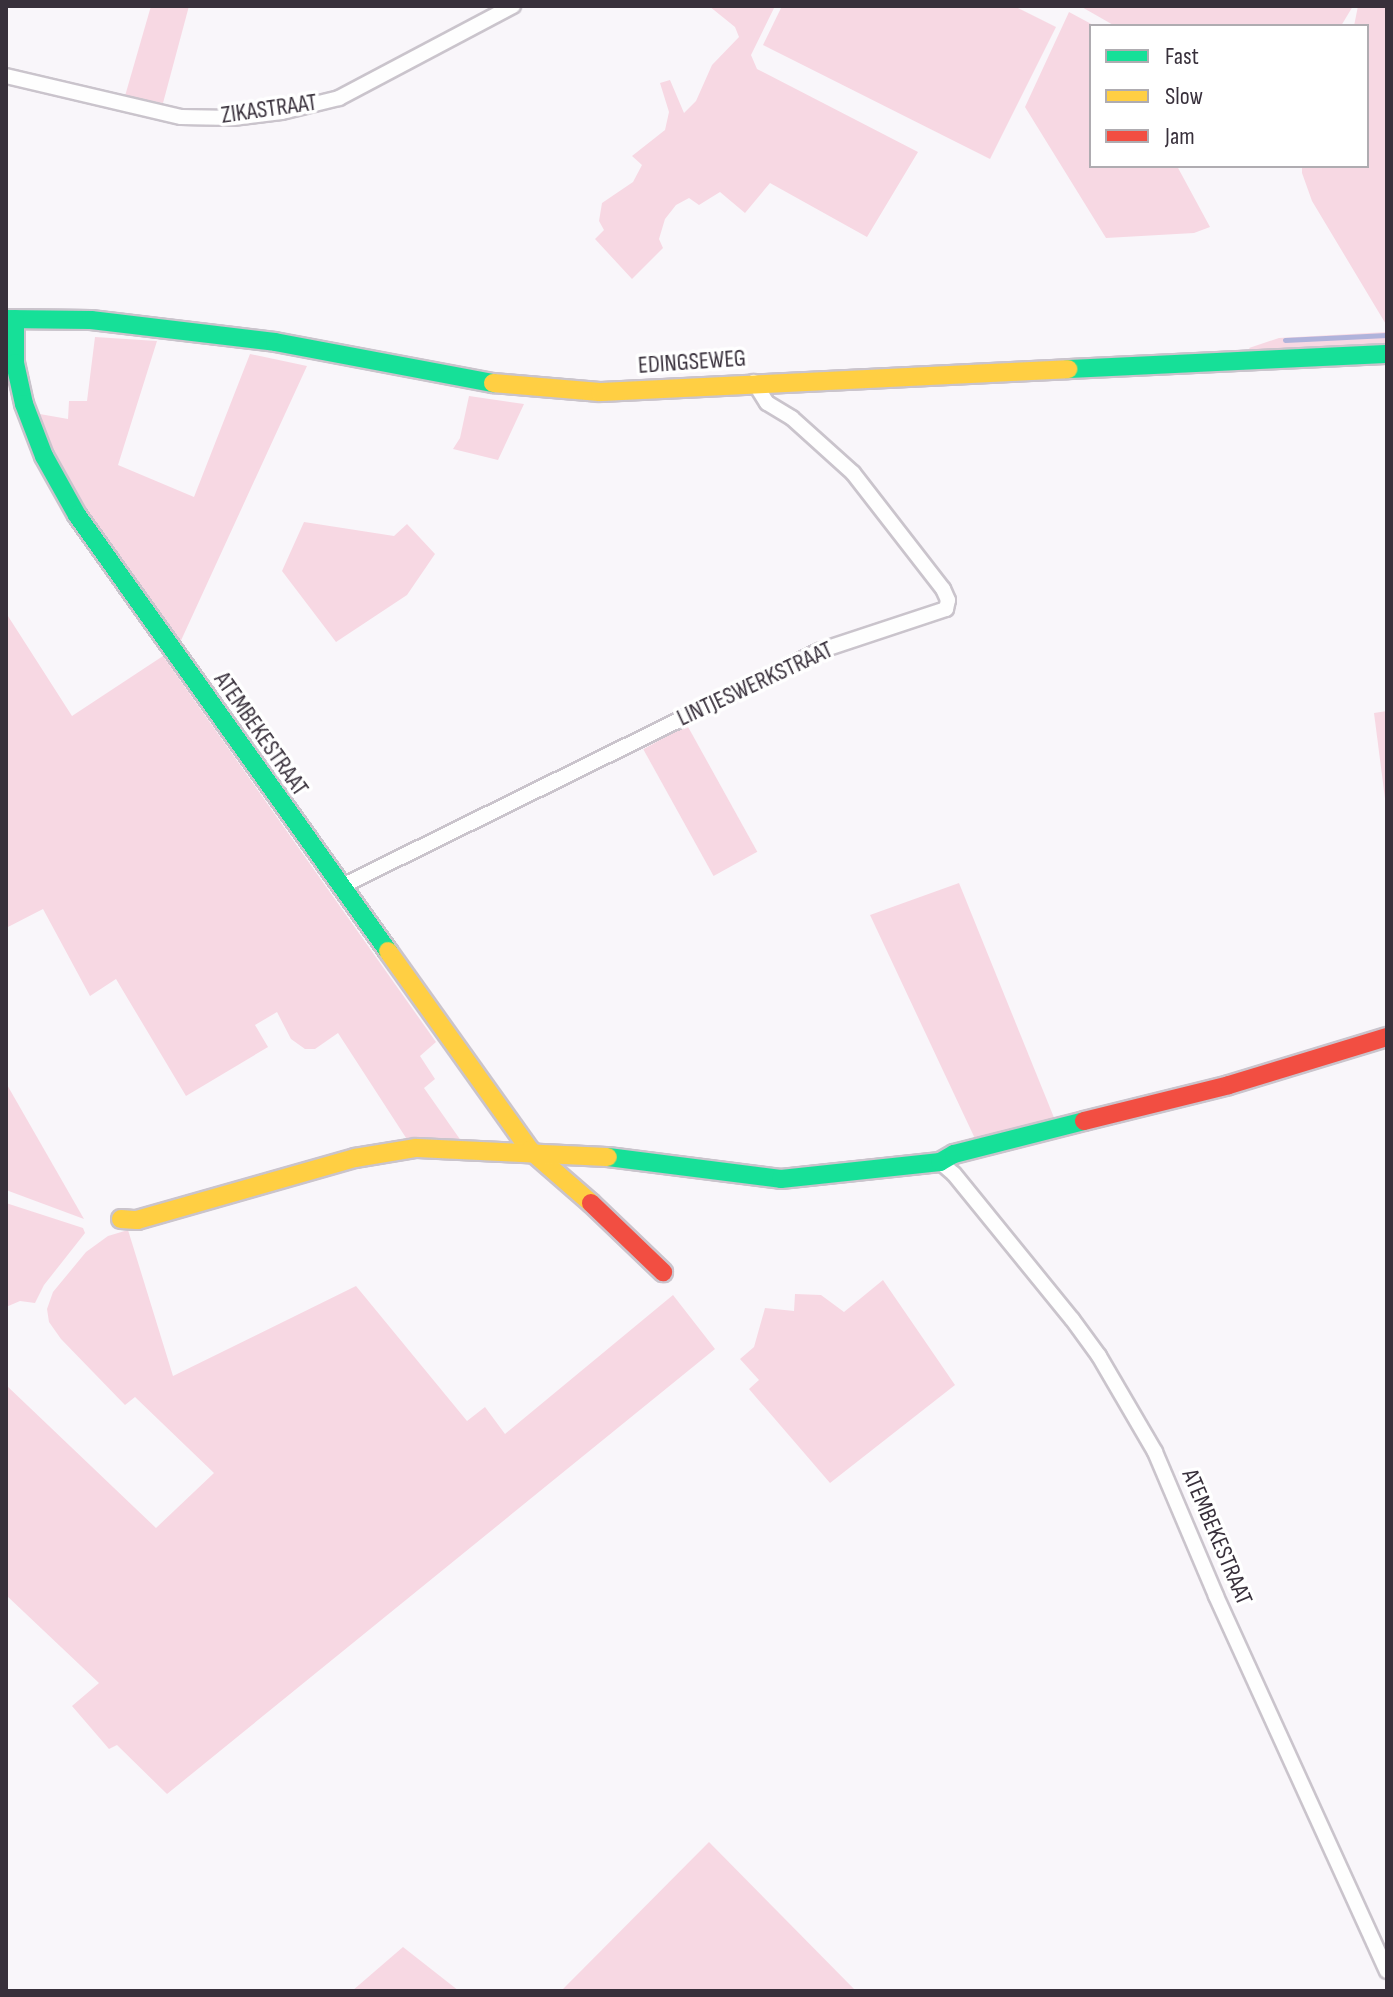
<!DOCTYPE html>
<style>
body{margin:0}
#map{position:relative;width:1393px;height:1997px;overflow:hidden;background:#f9f6fa;font-family:"Sofia Sans Condensed",sans-serif}
div>[style]{position:absolute}
[style*='--x']{left:calc(var(--x)*1px);top:calc(var(--y)*1px);width:calc(var(--w)*1px);rotate:calc(var(--a)*1deg)}
.green>*{inset:0;background:#f7d8e3;transform-origin:0 0}
.stream>*{height:5px;margin:-2.5px;padding:0 2.5px;transform-origin:2.5px;border-radius:2.5px;background:#b0b3db}
.roads{filter:drop-shadow(2px 0 #cac4cc) drop-shadow(-2px 0 #cac4cc) drop-shadow(0 2px #cac4cc) drop-shadow(0 -2px #cac4cc)}
.street>*{height:14px;margin:-7px;padding:0 7px;transform-origin:7px;border-radius:7px;background:#fefefe}
.fast>*{height:18px;margin:-9px;padding:0 9px;transform-origin:9px;border-radius:9px;background:#16e098}
.slow>*{height:18px;margin:-9px;padding:0 9px;transform-origin:9px;border-radius:9px;background:#ffcf43}
.jam>*{height:18px;margin:-9px;padding:0 9px;transform-origin:9px;border-radius:9px;background:#f24e42}
span{translate:-50% -50%;white-space:nowrap;text-align:center;line-height:1.15;-webkit-text-stroke:7px #fff;paint-order:stroke}
.street-label{font-size:24px;color:#38303b}
.frame{position:absolute;inset:0;border:8px solid #38303b;pointer-events:none}
.legend{position:absolute;left:1089px;top:24px;width:280px;height:144px;box-sizing:border-box;background:#fff;border:2px solid #afacb1;margin:0;padding:10px 14px;list-style:none;font-size:24px;color:#38303b}
.legend li{display:flex;align-items:center;gap:16px;height:40px}
.legend b{width:40px;border:2px solid #afacb1}
</style>
<div id="map">
<div class="green">
<div style="clip-path:polygon(151px 6px,189px 6px,163px 103px,125px 96px)"></div>
<div style="clip-path:polygon(709px 6px,775px 6px,751px 55px,757px 69px,918px 152px,867px 237px,770px 183px,745px 213px,720px 192px,699px 205px,689px 198px,676px 205px,665px 219px,659px 239px,663px 248px,632px 279px,595px 239px,604px 230px,599px 221px,602px 203px,633px 182px,642px 165px,632px 156px,665px 130px,669px 112px,660px 83px,670px 80px,684px 113px,696px 101px,712px 65px,739px 37px,735px 27px)"></div>
<div style="clip-path:polygon(782px 6px,1014px 6px,1056px 27px,990px 159px,763px 45px)"></div>
<div style="clip-path:polygon(1080px 6px,1353px 6px,1341px 26px,1115px 26px)"></div>
<div style="clip-path:polygon(1358px 6px,1387px 6px,1387px 326px,1312px 201px,1302px 173px,1302px 166px,1367px 166px,1367px 26px,1354px 26px)"></div>
<div style="clip-path:polygon(1069px 12px,1095px 26px,1091px 26px,1091px 166px,1177px 166px,1210px 227px,1194px 233px,1106px 238px,1025px 107px)"></div>
<div style="clip-path:polygon(1387px 332px,1387px 346px,1252px 352px,1249px 348px,1279px 338px)"></div>
<div style="clip-path:polygon(95px 337px,157px 341px,118px 465px,194px 497px,250px 354px,307px 366px,178px 647px,75px 499px,34px 413px,68px 419px,69px 401px,87px 401px)"></div>
<div style="clip-path:polygon(469px 396px,524px 404px,498px 460px,453px 449px,460px 438px)"></div>
<div style="clip-path:polygon(304px 522px,394px 536px,407px 524px,435px 554px,407px 595px,336px 642px,282px 571px)"></div>
<div style="clip-path:polygon(6px 613px,72px 716px,163px 656px,436px 1042px,420px 1056px,435px 1079px,424px 1088px,464px 1145px,410px 1144px,338px 1033px,315px 1049px,305px 1049px,291px 1039px,277px 1012px,255px 1025px,268px 1047px,186px 1096px,116px 979px,90px 996px,43px 909px,6px 928px)"></div>
<div style="clip-path:polygon(1387px 711px,1387px 814px,1374px 713px)"></div>
<div style="left:687px;top:725px;width:145px;height:50px;rotate:61deg"></div>
<div style="clip-path:polygon(959px 883px,1057px 1125px,978px 1145px,870px 915px)"></div>
<div style="clip-path:polygon(6px 1083px,84px 1219px,6px 1190px)"></div>
<div style="clip-path:polygon(6px 1203px,83px 1228px,85px 1233px,44px 1285px,35px 1303px,20px 1301px,6px 1307px)"></div>
<div style="clip-path:polygon(128px 1230px,173px 1376px,356px 1286px,467px 1421px,485px 1407px,505px 1434px,673px 1295px,715px 1349px,167px 1794px,117px 1745px,109px 1749px,72px 1706px,99px 1683px,6px 1595px,6px 1385px,156px 1528px,214px 1473px,135px 1397px,125px 1405px,61px 1339px,49px 1322px,47px 1309px,53px 1292px,86px 1252px,108px 1236px)"></div>
<div style="clip-path:polygon(883px 1280px,955px 1385px,830px 1483px,749px 1389px,759px 1380px,740px 1359px,754px 1347px,765px 1308px,794px 1311px,795px 1294px,821px 1295px,844px 1312px)"></div>
<div style="clip-path:polygon(709px 1842px,856px 1991px,561px 1991px)"></div>
<div style="clip-path:polygon(403px 1947px,459px 1991px,352px 1991px)"></div>
</div>
<div class="stream">
<div style="--x:1285;--y:340;--w:102;--a:-2.8"></div>
</div>
<div class="roads">
<div class="street">
<div style="--x:6;--y:76;--w:180;--a:13.2"></div>
<div style="--x:181;--y:117;--w:52;--a:1.1"></div>
<div style="--x:233;--y:118;--w:49;--a:-7"></div>
<div style="--x:282;--y:112;--w:59;--a:-13.8"></div>
<div style="--x:339;--y:98;--w:197;--a:-27.9"></div>
<div style="--x:340;--y:887;--w:534;--a:-26.23"></div>
<div style="--x:819;--y:651;--w:134;--a:-18.3"></div>
<div style="--x:946;--y:609;--w:9;--a:-77"></div>
<div style="--x:948;--y:600;--w:12;--a:-114"></div>
<div style="--x:943;--y:589;--w:147;--a:-127.8"></div>
<div style="--x:853;--y:473;--w:82;--a:-138"></div>
<div style="--x:792;--y:418;--w:29;--a:-149"></div>
<div style="--x:767;--y:403;--w:25;--a:-122"></div>
<div style="--x:940;--y:1162;--w:18;--a:41"></div>
<div style="--x:954;--y:1174;--w:187;--a:50.9"></div>
<div style="--x:1072;--y:1319;--w:46;--a:53.9"></div>
<div style="--x:1099;--y:1356;--w:111;--a:59.7"></div>
<div style="--x:1155;--y:1452;--w:156;--a:67"></div>
<div style="--x:1216;--y:1596;--w:412;--a:65.5"></div>
</div>
<div class="fast">
<div style="--x:6;--y:319;--w:85;--a:0.7"></div>
<div style="--x:91;--y:320;--w:185;--a:6.8"></div>
<div style="--x:275;--y:342;--w:222;--a:10.7"></div>
<div style="--x:15;--y:319;--w:44;--a:90"></div>
<div style="--x:15;--y:363;--w:42;--a:77.6"></div>
<div style="--x:24;--y:404;--w:56;--a:69"></div>
<div style="--x:44;--y:456;--w:68;--a:60.8"></div>
<div style="--x:77;--y:515;--w:536;--a:54.5"></div>
<div style="--x:1068;--y:369;--w:319;--a:-2.7"></div>
<div style="--x:608;--y:1157;--w:174;--a:7.2"></div>
<div style="--x:781;--y:1179;--w:160;--a:-6.1"></div>
<div style="--x:940;--y:1162;--w:16;--a:-30"></div>
<div style="--x:954;--y:1154;--w:134;--a:-14.2"></div>
</div>
<div class="slow">
<div style="--x:493;--y:383;--w:107;--a:4.8"></div>
<div style="--x:600;--y:392;--w:469;--a:-2.8"></div>
<div style="--x:388;--y:951;--w:244;--a:54.5"></div>
<div style="--x:530;--y:1150;--w:81;--a:41"></div>
<div style="--x:121;--y:1219;--w:16;--a:4"></div>
<div style="--x:137;--y:1220;--w:227;--a:-15.9"></div>
<div style="--x:355;--y:1158;--w:62;--a:-9.3"></div>
<div style="--x:416;--y:1148;--w:192;--a:2.7"></div>
</div>
<div class="jam">
<div style="--x:1084;--y:1121;--w:149;--a:-13.9"></div>
<div style="--x:1229;--y:1085;--w:165;--a:-16.9"></div>
<div style="--x:591;--y:1203;--w:100;--a:43.8"></div>
</div>
</div>
<div class="street-label">
<span style="left:269px;top:109px;rotate:-8deg">ZIKASTRAAT</span>
<span style="left:692px;top:362px;rotate:-4deg">EDINGSEWEG</span>
<span style="left:755px;top:684px;rotate:-25deg">LINTJESWERKSTRAAT</span>
<span style="left:261px;top:734px;rotate:55deg">ATEMBEKESTRAAT</span>
<span style="left:1217px;top:1537px;rotate:67deg">ATEMBEKESTRAAT</span>
</div>
<div class="frame"></div>
<ul class="legend">
<li><b style="height:10px;background:#16e098"></b>Fast</li>
<li><b style="height:10px;background:#ffcf43"></b>Slow</li>
<li><b style="height:10px;background:#f24e42"></b>Jam</li>
</ul>
</div>
